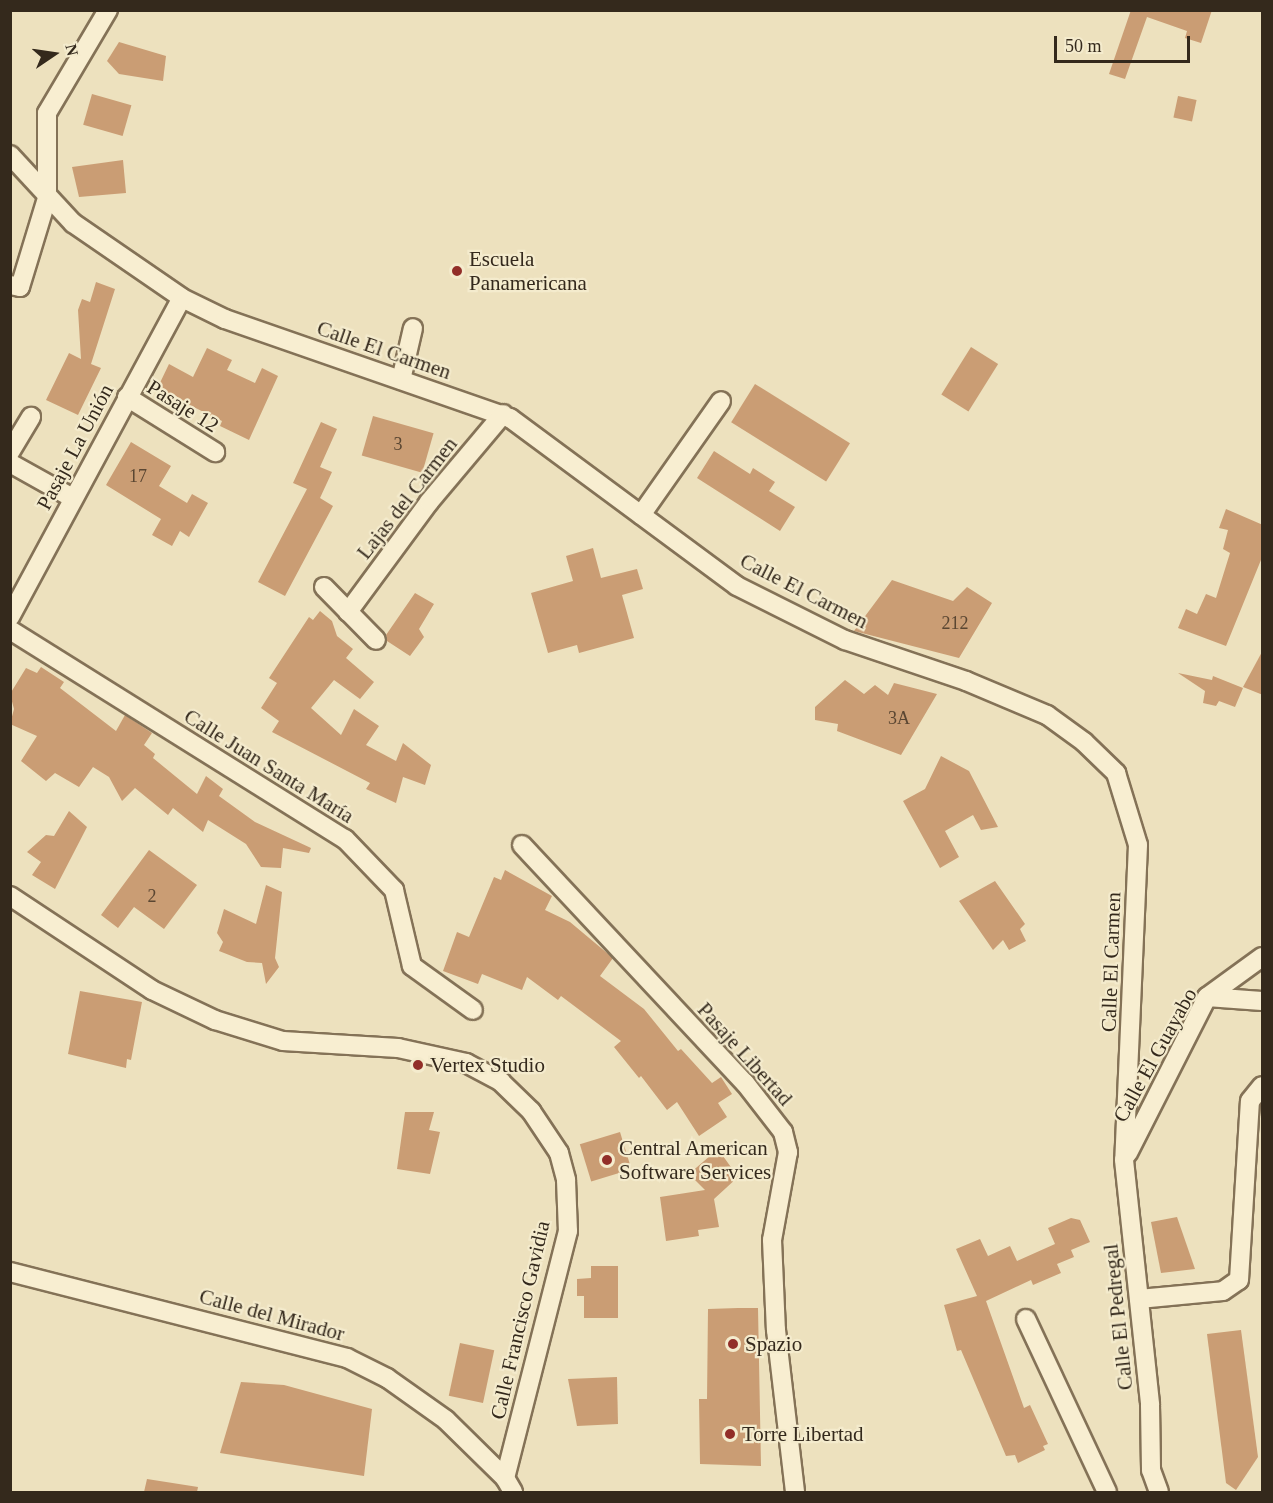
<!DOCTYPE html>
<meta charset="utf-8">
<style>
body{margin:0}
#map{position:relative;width:1273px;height:1503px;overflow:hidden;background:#ede1be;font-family:Georgia,serif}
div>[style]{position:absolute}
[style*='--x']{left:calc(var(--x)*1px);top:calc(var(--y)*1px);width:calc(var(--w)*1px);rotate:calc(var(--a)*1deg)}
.building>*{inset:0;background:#ca9d74;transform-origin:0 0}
.roads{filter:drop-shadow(2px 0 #847257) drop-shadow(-2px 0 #847257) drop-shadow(0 2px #847257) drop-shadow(0 -2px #847257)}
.minor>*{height:18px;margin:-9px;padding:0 9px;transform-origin:9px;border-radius:9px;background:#f8eed1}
.dots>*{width:16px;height:16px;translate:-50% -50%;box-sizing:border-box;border:3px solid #f4ebcd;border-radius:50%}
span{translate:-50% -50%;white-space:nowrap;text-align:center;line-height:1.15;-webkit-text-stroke:4.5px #f4ebcd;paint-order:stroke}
.number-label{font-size:18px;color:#5a4632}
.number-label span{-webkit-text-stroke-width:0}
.poi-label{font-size:21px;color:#34291c}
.left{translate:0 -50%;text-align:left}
.street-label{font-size:21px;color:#34291c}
.frame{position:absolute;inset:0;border:12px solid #34291c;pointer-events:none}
.north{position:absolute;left:24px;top:24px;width:60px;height:60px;-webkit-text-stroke:4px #f4ebcd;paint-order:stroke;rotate:77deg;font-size:16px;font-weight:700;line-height:24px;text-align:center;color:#34291c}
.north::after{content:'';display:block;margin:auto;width:21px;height:27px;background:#34291c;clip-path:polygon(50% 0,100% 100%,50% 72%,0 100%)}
.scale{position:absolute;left:1054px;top:36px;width:136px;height:27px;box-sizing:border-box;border:3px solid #34291c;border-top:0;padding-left:8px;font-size:18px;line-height:21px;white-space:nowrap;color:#34291c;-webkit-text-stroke:4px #f4ebcd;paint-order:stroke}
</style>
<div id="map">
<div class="building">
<div style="clip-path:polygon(1131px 10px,1212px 10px,1201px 43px,1185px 38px,1187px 31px,1147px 17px,1125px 79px,1109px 74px)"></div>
<div style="clip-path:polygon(119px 42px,166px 56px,163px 81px,119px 74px,107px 61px)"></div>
<div style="left:92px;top:94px;width:41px;height:32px;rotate:16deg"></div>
<div style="left:1178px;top:96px;width:19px;height:22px;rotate:12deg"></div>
<div style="clip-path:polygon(123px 160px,126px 193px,79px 197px,72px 167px)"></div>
<div style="clip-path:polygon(96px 282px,115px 289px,91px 364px,101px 368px,78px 415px,46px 400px,69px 353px,81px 359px,78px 310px,82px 299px,90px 302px)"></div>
<div style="left:971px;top:347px;width:32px;height:56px;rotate:32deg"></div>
<div style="clip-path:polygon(207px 348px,232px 360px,227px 370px,255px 383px,262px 368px,278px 376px,249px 440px,220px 426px,222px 421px,157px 389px,169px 364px,193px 377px)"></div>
<div style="left:755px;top:384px;width:112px;height:45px;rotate:32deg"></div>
<div style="left:373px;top:416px;width:63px;height:41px;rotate:16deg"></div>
<div style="clip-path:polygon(321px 422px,337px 429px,320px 467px,332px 472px,320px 498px,333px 506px,285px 596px,258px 582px,307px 489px,293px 483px)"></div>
<div style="clip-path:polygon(131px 442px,171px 466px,159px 486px,187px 503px,192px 494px,208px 503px,189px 537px,180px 531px,172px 546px,152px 535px,161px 519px,106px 485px)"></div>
<div style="clip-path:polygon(714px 451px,750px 474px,753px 468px,775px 482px,769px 491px,795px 507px,780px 531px,697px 478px)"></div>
<div style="clip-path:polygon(1226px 509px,1263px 525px,1263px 555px,1226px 646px,1178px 628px,1186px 609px,1197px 614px,1206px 594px,1216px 598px,1230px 553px,1223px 549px,1228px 530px,1219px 528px)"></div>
<div style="clip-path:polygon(593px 548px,601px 578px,637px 569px,643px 589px,622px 595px,634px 638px,579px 653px,577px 645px,548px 653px,531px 593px,573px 581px,566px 556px)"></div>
<div style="clip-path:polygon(892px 580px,953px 601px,967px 587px,992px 603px,959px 658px,854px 631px)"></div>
<div style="clip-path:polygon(415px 593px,434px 604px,419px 629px,424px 637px,410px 656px,387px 641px,386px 635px)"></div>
<div style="clip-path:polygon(320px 611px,332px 621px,337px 636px,353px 649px,346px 658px,374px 682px,360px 699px,334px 680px,311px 708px,341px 735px,354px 709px,379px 726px,366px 745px,396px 761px,403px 743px,431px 765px,425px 785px,403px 777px,396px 803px,366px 789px,370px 783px,272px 732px,279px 721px,261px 708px,277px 683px,269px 678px,309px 617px,313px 620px)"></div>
<div style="clip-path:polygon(1263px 650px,1263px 695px,1243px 687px)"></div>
<div style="clip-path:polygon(41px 667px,64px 682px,60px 688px,116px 731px,125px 715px,152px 733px,144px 745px,155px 754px,153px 758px,197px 794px,206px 776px,223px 789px,219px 796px,255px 822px,311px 848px,309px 853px,283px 848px,281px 868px,261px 867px,246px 844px,208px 820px,203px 832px,173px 808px,168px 815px,135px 788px,122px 801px,109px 777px,93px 767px,79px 787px,55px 773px,46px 781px,21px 761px,37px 736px,10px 724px,14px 709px,10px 694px,26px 668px,37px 673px)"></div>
<div style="clip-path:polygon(1178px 673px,1212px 680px,1213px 676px,1243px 688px,1235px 707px,1219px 701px,1216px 706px,1203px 703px,1205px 691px)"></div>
<div style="clip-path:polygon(845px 680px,864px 694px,875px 685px,888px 695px,894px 683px,937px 694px,901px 755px,837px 731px,838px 724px,815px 720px,815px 707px)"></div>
<div style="clip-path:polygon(941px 756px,969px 771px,998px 827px,981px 830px,973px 815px,945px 831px,959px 857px,940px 868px,903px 801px,925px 789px)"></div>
<div style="clip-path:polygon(69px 811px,87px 827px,55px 889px,32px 875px,41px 862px,27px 852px,46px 835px,54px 836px)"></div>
<div style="clip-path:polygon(149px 850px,197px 885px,164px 929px,134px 907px,118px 928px,101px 915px)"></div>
<div style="clip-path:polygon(505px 870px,552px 896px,545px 910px,570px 922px,613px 958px,600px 976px,644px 1009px,678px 1051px,681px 1049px,712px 1083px,721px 1077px,732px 1094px,718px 1103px,727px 1117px,699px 1136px,677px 1102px,667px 1110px,641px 1076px,639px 1078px,614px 1047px,621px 1041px,561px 996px,558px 1000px,527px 977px,522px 990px,482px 974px,478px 984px,443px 971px,457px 932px,469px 937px,494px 877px,501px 880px)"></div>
<div style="clip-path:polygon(995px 881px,1025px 924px,1020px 929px,1026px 941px,1009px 950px,1003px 940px,993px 950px,959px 901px)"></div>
<div style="clip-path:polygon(266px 885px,282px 892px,275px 958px,279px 967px,266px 984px,262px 963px,247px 962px,219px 951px,223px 942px,217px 933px,224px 909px,256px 924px)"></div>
<div style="clip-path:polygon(80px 991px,142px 1002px,131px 1060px,127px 1059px,126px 1068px,68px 1054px)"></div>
<div style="clip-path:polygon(405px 1112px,434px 1112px,429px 1130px,440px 1132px,430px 1174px,397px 1169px)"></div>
<div style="left:620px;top:1132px;width:39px;height:42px;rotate:73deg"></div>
<div style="clip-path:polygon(718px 1149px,738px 1177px,714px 1199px,719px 1227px,698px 1230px,699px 1236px,666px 1241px,660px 1197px,705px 1190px,689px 1174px)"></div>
<div style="clip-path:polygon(1177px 1217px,1195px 1269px,1161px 1273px,1151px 1222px)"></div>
<div style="clip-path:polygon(1071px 1218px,1080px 1220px,1090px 1242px,1071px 1250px,1074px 1257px,1057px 1264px,1061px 1273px,1033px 1285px,1031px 1280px,986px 1301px,1024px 1408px,1030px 1405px,1048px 1444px,1043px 1446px,1045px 1450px,1018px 1463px,1015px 1455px,1006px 1456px,961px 1350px,957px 1351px,944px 1305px,977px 1296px,956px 1249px,980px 1239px,988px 1256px,1010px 1246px,1017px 1261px,1055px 1244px,1048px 1228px)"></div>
<div style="clip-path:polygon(591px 1266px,618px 1266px,618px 1318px,584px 1318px,584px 1296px,577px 1296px,577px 1279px,591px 1278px)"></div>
<div style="clip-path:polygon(738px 1308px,758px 1308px,761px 1466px,700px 1464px,699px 1399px,707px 1399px,708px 1309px)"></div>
<div style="clip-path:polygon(1241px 1330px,1258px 1457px,1236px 1490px,1226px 1483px,1207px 1334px)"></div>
<div style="left:460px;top:1343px;width:35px;height:54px;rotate:12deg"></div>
<div style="clip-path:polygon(617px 1377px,618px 1424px,577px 1426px,568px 1379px)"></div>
<div style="clip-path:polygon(241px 1382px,284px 1385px,372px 1409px,364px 1476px,220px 1453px)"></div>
<div style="clip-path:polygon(147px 1479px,198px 1487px,197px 1492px,144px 1492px)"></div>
</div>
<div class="roads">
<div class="minor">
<div style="--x:10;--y:155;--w:93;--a:47.2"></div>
<div style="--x:73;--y:223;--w:132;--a:34.5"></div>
<div style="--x:182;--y:298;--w:48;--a:26"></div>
<div style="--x:225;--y:319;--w:302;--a:19.2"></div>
<div style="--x:510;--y:418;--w:282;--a:36.5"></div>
<div style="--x:737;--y:586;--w:121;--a:26.6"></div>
<div style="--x:845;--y:640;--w:128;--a:18.7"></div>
<div style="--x:966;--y:681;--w:88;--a:22.8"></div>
<div style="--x:1047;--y:715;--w:46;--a:36.1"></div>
<div style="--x:1084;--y:742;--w:45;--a:44.1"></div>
<div style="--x:1116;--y:773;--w:75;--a:73"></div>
<div style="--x:1138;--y:845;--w:315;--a:92.5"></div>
<div style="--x:1124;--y:1160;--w:246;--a:83.9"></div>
<div style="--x:1150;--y:1405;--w:65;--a:89.1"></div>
<div style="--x:1151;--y:1470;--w:23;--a:70"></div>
<div style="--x:10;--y:285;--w:10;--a:11"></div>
<div style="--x:20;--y:287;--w:93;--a:-73.1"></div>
<div style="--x:47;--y:198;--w:85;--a:-90"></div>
<div style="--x:47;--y:113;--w:120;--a:-59.4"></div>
<div style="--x:401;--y:380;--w:53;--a:-77"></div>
<div style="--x:127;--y:397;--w:104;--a:32"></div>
<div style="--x:10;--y:452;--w:41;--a:-59"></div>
<div style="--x:10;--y:463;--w:72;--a:29.1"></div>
<div style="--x:641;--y:515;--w:139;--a:-54.9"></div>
<div style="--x:324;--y:587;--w:74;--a:45.5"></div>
<div style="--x:348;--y:612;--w:137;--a:-53.6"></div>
<div style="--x:429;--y:502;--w:115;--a:-49.9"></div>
<div style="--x:10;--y:617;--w:362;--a:-61.7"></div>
<div style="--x:10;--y:630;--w:395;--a:32"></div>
<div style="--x:345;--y:839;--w:71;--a:46.1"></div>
<div style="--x:394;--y:890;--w:78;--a:76.7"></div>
<div style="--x:412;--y:966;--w:75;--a:35.8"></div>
<div style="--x:522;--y:845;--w:326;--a:46.9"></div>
<div style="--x:745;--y:1083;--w:62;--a:52.2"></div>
<div style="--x:783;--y:1132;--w:21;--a:76"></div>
<div style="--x:788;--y:1152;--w:89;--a:100.3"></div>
<div style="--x:772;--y:1240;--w:90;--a:87.5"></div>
<div style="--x:776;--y:1330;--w:163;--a:83.3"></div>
<div style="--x:10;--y:896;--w:170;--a:33.5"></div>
<div style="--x:152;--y:990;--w:70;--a:25.5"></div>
<div style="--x:215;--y:1020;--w:71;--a:17.2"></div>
<div style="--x:283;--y:1041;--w:115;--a:3.5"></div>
<div style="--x:398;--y:1048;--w:70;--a:12.4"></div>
<div style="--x:466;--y:1063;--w:40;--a:28"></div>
<div style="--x:501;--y:1082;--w:42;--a:44"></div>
<div style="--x:531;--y:1111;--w:50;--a:56.3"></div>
<div style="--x:559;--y:1153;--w:28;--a:75"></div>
<div style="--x:566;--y:1180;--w:51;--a:87.8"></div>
<div style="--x:568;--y:1231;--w:255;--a:104.3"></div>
<div style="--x:1207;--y:997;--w:55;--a:4.2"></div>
<div style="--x:1128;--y:1153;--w:175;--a:-63.1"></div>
<div style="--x:1207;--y:997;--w:68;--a:-36"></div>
<div style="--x:10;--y:1272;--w:348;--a:14.3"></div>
<div style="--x:347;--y:1358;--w:45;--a:26.6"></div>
<div style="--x:387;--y:1378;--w:72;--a:35.4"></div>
<div style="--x:446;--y:1420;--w:83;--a:44.5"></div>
<div style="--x:505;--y:1478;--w:16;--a:60"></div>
<div style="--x:1139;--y:1299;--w:84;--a:-5.4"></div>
<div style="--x:1223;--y:1291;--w:19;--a:-35"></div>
<div style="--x:1239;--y:1280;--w:179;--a:-86.5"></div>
<div style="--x:1250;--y:1101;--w:19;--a:-51"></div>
<div style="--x:1026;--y:1319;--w:191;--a:64.9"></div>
</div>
</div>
<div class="dots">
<div style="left:457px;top:271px;background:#922e28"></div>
<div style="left:418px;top:1065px;background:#922e28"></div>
<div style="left:607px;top:1160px;background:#922e28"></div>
<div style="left:733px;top:1344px;background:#922e28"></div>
<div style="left:730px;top:1434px;background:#922e28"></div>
</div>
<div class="number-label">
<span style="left:398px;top:444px">3</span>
<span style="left:138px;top:476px">17</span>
<span style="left:955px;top:623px">212</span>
<span style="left:899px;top:718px">3A</span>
<span style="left:152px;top:896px">2</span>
</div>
<div class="poi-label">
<span class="left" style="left:469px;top:271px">Escuela<br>Panamericana</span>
<span class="left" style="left:430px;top:1065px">Vertex Studio</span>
<span class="left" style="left:619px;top:1160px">Central American<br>Software Services</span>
<span class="left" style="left:745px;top:1344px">Spazio</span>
<span class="left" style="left:742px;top:1434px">Torre Libertad</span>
</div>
<div class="street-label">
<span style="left:384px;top:350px;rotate:19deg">Calle El Carmen</span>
<span style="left:183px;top:406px;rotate:32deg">Pasaje 12</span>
<span style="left:75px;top:447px;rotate:-62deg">Pasaje La Unión</span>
<span style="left:407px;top:498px;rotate:-52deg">Lajas del Carmen</span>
<span style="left:804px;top:591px;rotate:27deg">Calle El Carmen</span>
<span style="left:269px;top:766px;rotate:32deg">Calle Juan Santa María</span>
<span style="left:1111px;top:962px;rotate:-88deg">Calle El Carmen</span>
<span style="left:745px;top:1054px;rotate:48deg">Pasaje Libertad</span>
<span style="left:1155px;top:1055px;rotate:-61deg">Calle El Guayabo</span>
<span style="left:272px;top:1315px;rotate:15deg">Calle del Mirador</span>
<span style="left:1118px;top:1317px;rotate:-96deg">Calle El Pedregal</span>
<span style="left:520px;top:1320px;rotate:-77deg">Calle Francisco Gavidia</span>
</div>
<div class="frame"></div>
<div class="north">N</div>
<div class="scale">50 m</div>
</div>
